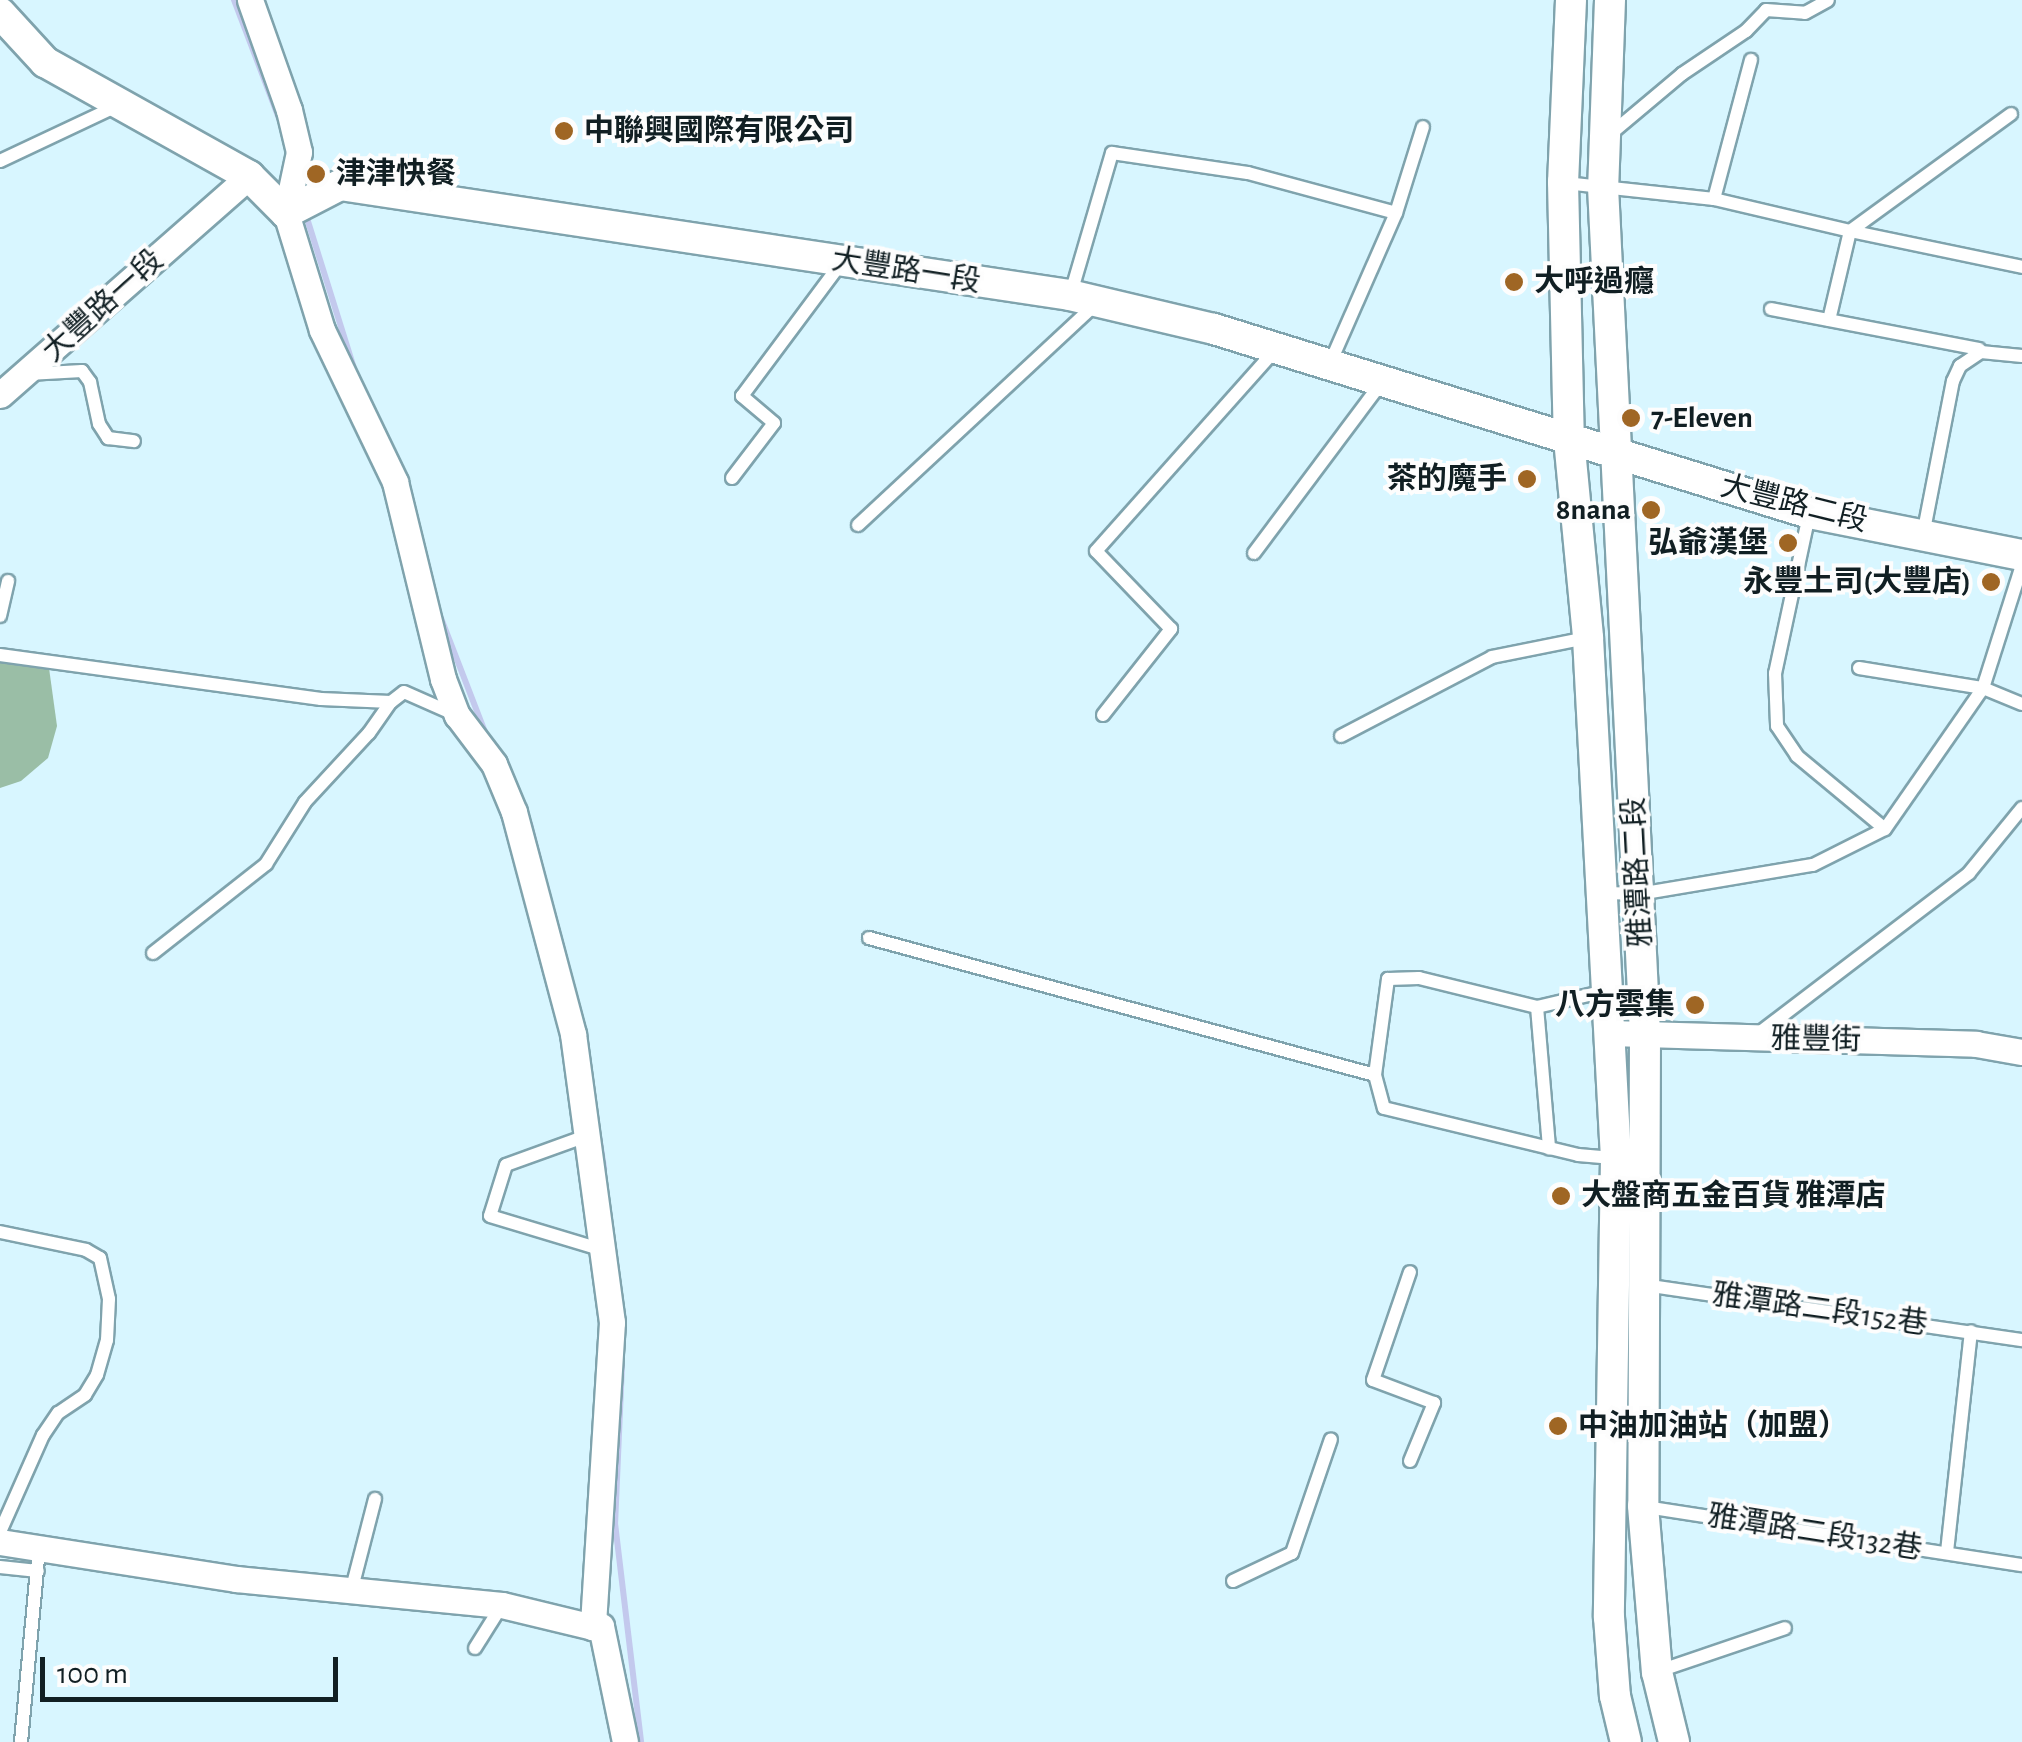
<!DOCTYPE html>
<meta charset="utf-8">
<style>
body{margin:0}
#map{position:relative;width:2022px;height:1742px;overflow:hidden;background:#d8f6ff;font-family:"Alegreya Sans","Noto Sans TC",sans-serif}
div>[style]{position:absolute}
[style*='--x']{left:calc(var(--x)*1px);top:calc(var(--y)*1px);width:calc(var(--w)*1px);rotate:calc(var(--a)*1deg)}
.forest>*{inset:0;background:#9abea6}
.stream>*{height:6px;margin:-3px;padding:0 3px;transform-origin:3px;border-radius:3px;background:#c3c9ed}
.roads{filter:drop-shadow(2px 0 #7fa3ad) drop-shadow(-2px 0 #7fa3ad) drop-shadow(0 2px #7fa3ad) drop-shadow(0 -2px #7fa3ad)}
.service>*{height:12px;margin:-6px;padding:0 6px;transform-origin:6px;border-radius:6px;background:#fff}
.minor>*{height:25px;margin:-12.5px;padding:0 12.5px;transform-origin:12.5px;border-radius:12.5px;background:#fff}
.tertiary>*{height:30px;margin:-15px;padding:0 15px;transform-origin:15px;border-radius:15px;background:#fff}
.dots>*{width:28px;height:28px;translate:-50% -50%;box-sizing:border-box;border:5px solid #fdfdfd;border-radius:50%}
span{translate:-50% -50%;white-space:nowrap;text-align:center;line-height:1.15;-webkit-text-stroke:8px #fdfdfd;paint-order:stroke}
.poi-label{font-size:30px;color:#111f23;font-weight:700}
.left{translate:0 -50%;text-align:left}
.right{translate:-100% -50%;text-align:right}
.street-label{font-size:30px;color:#111f23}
.scale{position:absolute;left:40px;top:1657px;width:298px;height:45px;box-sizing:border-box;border:5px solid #111f23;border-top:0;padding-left:12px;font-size:30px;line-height:35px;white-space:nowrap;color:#111f23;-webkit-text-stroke:8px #fdfdfd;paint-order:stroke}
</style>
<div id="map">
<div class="forest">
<div style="clip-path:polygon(0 658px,49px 668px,57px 726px,48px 758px,21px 781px,0 788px)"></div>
</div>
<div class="stream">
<div style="--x:234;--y:0;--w:129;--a:69.2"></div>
<div style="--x:306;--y:215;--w:168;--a:72.6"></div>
<div style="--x:441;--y:618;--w:128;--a:68.9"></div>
<div style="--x:530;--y:824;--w:53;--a:75.7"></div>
<div style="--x:599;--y:1136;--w:33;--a:81"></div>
<div style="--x:622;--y:1365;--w:158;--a:92.5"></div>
<div style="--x:615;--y:1523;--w:221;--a:83.2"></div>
</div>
<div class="roads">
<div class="service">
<div style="--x:1607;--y:137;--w:98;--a:-40"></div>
<div style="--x:1682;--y:74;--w:77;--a:-33.9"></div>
<div style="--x:1746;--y:31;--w:29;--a:-46"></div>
<div style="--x:1766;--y:10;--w:39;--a:4"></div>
<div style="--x:1805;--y:13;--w:26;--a:-29"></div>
<div style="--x:0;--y:161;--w:127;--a:-25.2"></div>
<div style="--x:1565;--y:183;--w:150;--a:6.1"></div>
<div style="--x:1714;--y:199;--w:140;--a:13.2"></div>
<div style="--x:1850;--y:231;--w:199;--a:-36"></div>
<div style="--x:1714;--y:199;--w:144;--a:-75.1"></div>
<div style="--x:1396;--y:213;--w:90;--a:-72.6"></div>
<div style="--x:1071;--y:293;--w:146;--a:-73.7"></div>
<div style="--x:1112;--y:153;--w:137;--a:8.4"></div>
<div style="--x:1248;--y:173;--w:153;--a:15.1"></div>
<div style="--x:1396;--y:213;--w:164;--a:113.7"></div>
<div style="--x:1771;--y:309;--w:212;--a:10.9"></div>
<div style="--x:1829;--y:320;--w:91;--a:-76.7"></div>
<div style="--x:1850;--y:231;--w:176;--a:11.8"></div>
<div style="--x:28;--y:374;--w:54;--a:-3.2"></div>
<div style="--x:82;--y:371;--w:14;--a:54"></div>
<div style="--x:90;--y:382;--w:43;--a:77.9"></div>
<div style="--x:99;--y:424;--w:17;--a:57"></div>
<div style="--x:108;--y:438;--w:26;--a:7"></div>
<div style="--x:732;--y:478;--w:69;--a:-52.6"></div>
<div style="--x:774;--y:423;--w:42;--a:-139.8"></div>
<div style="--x:742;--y:396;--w:166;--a:-53.3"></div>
<div style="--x:1809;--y:515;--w:162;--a:102.1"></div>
<div style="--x:1775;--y:673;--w:53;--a:87.8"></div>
<div style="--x:1777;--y:726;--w:36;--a:56"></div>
<div style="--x:1797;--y:756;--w:114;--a:39.7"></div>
<div style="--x:858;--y:525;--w:325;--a:-42.9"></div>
<div style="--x:1923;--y:535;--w:157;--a:-79"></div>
<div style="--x:1953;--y:381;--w:17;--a:-65"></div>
<div style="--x:1960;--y:366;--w:25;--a:-34"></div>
<div style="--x:1981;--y:352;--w:41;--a:5.6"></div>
<div style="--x:1254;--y:553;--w:214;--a:-53.2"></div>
<div style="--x:0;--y:616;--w:36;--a:-77"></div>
<div style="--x:0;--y:655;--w:324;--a:7.8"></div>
<div style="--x:321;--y:699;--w:70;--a:2.5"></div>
<div style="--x:1859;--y:668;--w:126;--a:9.2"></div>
<div style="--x:1983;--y:688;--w:42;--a:22.3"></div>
<div style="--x:1103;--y:715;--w:110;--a:-51.7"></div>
<div style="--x:1171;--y:629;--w:108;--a:-133.9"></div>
<div style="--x:1096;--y:551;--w:269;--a:-48.3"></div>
<div style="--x:1341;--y:736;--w:170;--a:-27.6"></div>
<div style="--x:1492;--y:657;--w:96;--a:-11.4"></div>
<div style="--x:1600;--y:893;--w:39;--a:1"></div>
<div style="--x:1639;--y:894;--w:176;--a:-9.5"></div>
<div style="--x:1813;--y:865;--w:80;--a:-26.6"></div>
<div style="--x:1885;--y:829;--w:172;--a:-55.2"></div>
<div style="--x:1983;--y:688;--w:129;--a:-72.4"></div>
<div style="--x:869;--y:938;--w:524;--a:15.15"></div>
<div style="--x:1375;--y:1075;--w:34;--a:75"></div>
<div style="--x:1384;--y:1108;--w:200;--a:13.6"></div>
<div style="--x:1578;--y:1155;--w:38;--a:5"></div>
<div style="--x:153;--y:953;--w:144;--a:-38.2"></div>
<div style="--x:266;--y:864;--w:73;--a:-57.8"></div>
<div style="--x:305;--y:802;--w:94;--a:-47.2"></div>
<div style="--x:369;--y:733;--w:38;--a:-55"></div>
<div style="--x:391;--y:702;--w:16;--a:-38"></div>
<div style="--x:404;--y:692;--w:57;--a:23.9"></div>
<div style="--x:1537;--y:1007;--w:142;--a:85.1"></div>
<div style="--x:1758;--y:1034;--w:265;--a:-37.3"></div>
<div style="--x:1969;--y:873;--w:84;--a:-50.8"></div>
<div style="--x:1375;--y:1075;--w:97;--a:-82.3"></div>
<div style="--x:1388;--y:979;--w:31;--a:-2"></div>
<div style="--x:1419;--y:978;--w:122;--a:13.8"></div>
<div style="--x:1537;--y:1007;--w:71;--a:-13.1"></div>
<div style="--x:589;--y:1135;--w:88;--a:160.1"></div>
<div style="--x:506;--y:1165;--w:53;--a:107.4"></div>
<div style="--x:490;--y:1216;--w:118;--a:16.7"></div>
<div style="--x:0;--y:1232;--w:88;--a:11.8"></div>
<div style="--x:86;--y:1250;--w:16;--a:30"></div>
<div style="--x:100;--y:1258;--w:42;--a:77.6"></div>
<div style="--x:109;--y:1299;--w:41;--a:92.8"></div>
<div style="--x:107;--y:1340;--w:36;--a:106"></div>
<div style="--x:97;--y:1375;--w:23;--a:121"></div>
<div style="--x:85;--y:1395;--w:32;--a:146"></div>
<div style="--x:58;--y:1413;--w:27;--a:124"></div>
<div style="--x:43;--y:1435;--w:106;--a:113.9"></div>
<div style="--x:1644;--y:1285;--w:382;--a:8.3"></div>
<div style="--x:1410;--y:1461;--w:63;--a:-67.5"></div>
<div style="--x:1434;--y:1403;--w:65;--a:-159.3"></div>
<div style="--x:1373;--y:1380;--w:114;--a:-71.1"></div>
<div style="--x:1646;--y:1507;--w:380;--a:8.8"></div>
<div style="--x:1947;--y:1552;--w:222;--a:-83.8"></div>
<div style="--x:0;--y:1567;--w:38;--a:6"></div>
<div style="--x:1233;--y:1581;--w:65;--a:-25.4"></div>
<div style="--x:1292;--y:1553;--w:120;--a:-71.1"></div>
<div style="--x:352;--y:1588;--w:92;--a:-75.5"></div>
<div style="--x:475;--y:1648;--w:51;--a:-57.9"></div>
<div style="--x:1659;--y:1671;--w:133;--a:-18.8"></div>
<div style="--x:21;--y:1742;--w:194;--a:-84.7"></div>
</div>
<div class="minor">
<div style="--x:250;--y:0;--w:117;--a:70.5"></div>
<div style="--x:289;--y:110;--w:43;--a:76.6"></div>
<div style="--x:299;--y:152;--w:62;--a:102"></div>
<div style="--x:286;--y:213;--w:122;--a:72.9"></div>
<div style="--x:322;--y:330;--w:169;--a:64.3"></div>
<div style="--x:395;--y:482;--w:203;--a:76.3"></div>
<div style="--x:443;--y:679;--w:39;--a:69"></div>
<div style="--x:457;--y:715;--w:61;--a:52.9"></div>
<div style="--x:494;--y:764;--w:52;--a:67.4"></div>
<div style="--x:514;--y:812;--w:230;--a:75.1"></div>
<div style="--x:573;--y:1034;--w:291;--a:82.3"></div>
<div style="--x:612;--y:1322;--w:306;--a:93.6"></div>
<div style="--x:593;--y:1627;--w:8;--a:-7"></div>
<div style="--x:601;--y:1626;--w:118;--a:78.3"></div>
<div style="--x:0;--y:395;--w:332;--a:-41.3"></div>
<div style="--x:1610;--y:1033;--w:366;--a:1.7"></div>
<div style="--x:1976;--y:1044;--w:47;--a:9.9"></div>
<div style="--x:0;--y:1542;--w:239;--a:8.9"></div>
<div style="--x:236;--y:1579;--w:267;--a:5.6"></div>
<div style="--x:502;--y:1605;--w:94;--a:13.6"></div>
</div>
<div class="tertiary">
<div style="--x:1571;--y:0;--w:182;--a:92.5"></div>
<div style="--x:1563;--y:182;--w:257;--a:88.7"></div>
<div style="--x:1569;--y:439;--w:200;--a:84.5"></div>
<div style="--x:1588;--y:638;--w:521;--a:86.92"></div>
<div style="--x:1616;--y:1158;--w:459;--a:90.9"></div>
<div style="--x:1609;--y:1617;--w:79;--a:85.7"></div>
<div style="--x:1615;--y:1696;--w:47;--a:76.6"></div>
<div style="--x:1610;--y:0;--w:187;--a:92.1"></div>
<div style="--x:1603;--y:187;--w:849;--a:87.16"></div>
<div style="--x:1645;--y:1035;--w:471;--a:90.2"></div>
<div style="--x:1643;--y:1506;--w:167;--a:85.2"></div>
<div style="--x:1657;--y:1672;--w:72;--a:76.3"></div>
<div style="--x:0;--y:13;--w:67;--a:47.4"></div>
<div style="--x:45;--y:62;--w:234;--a:29.2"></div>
<div style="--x:249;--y:176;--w:52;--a:45"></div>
<div style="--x:286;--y:213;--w:61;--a:-27.4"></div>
<div style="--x:340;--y:185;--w:738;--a:8.57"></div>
<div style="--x:1070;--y:295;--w:148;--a:13.3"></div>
<div style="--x:1214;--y:329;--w:623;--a:17.18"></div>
<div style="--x:1809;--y:513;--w:217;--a:11.2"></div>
</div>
</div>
<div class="dots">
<div style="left:564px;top:131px;background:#9f6624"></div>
<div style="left:316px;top:174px;background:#9f6624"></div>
<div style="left:1514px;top:282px;background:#9f6624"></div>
<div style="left:1631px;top:418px;background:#9f6624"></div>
<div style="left:1527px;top:479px;background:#9f6624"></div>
<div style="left:1651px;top:510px;background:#9f6624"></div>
<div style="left:1788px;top:543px;background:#9f6624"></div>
<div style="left:1991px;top:582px;background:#9f6624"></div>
<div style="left:1695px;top:1005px;background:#9f6624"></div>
<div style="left:1561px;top:1196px;background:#9f6624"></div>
<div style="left:1558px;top:1426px;background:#9f6624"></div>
</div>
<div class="poi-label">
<span class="left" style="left:584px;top:131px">中聯興國際有限公司</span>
<span class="left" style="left:336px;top:174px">津津快餐</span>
<span class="left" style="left:1534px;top:282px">大呼過癮</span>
<span class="left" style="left:1651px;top:418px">7-Eleven</span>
<span class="right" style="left:1507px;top:479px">茶的魔手</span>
<span class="right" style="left:1631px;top:510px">8nana</span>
<span class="right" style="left:1768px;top:543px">弘爺漢堡</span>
<span class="right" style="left:1971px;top:582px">永豐土司(大豐店)</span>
<span class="right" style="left:1675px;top:1005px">八方雲集</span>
<span class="left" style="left:1581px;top:1196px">大盤商五金百貨 雅潭店</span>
<span class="left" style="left:1578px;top:1426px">中油加油站（加盟）</span>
</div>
<div class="street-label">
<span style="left:906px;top:271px;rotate:9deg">大豐路一段</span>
<span style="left:103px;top:306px;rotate:-42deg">大豐路一段</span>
<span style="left:1794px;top:504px;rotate:14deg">大豐路二段</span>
<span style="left:1638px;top:872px;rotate:-93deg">雅潭路二段</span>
<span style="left:1816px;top:1040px;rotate:1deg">雅豐街</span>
<span style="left:1820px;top:1310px;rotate:8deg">雅潭路二段152巷</span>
<span style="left:1815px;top:1533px;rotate:9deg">雅潭路二段132巷</span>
</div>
<div class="scale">100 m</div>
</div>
